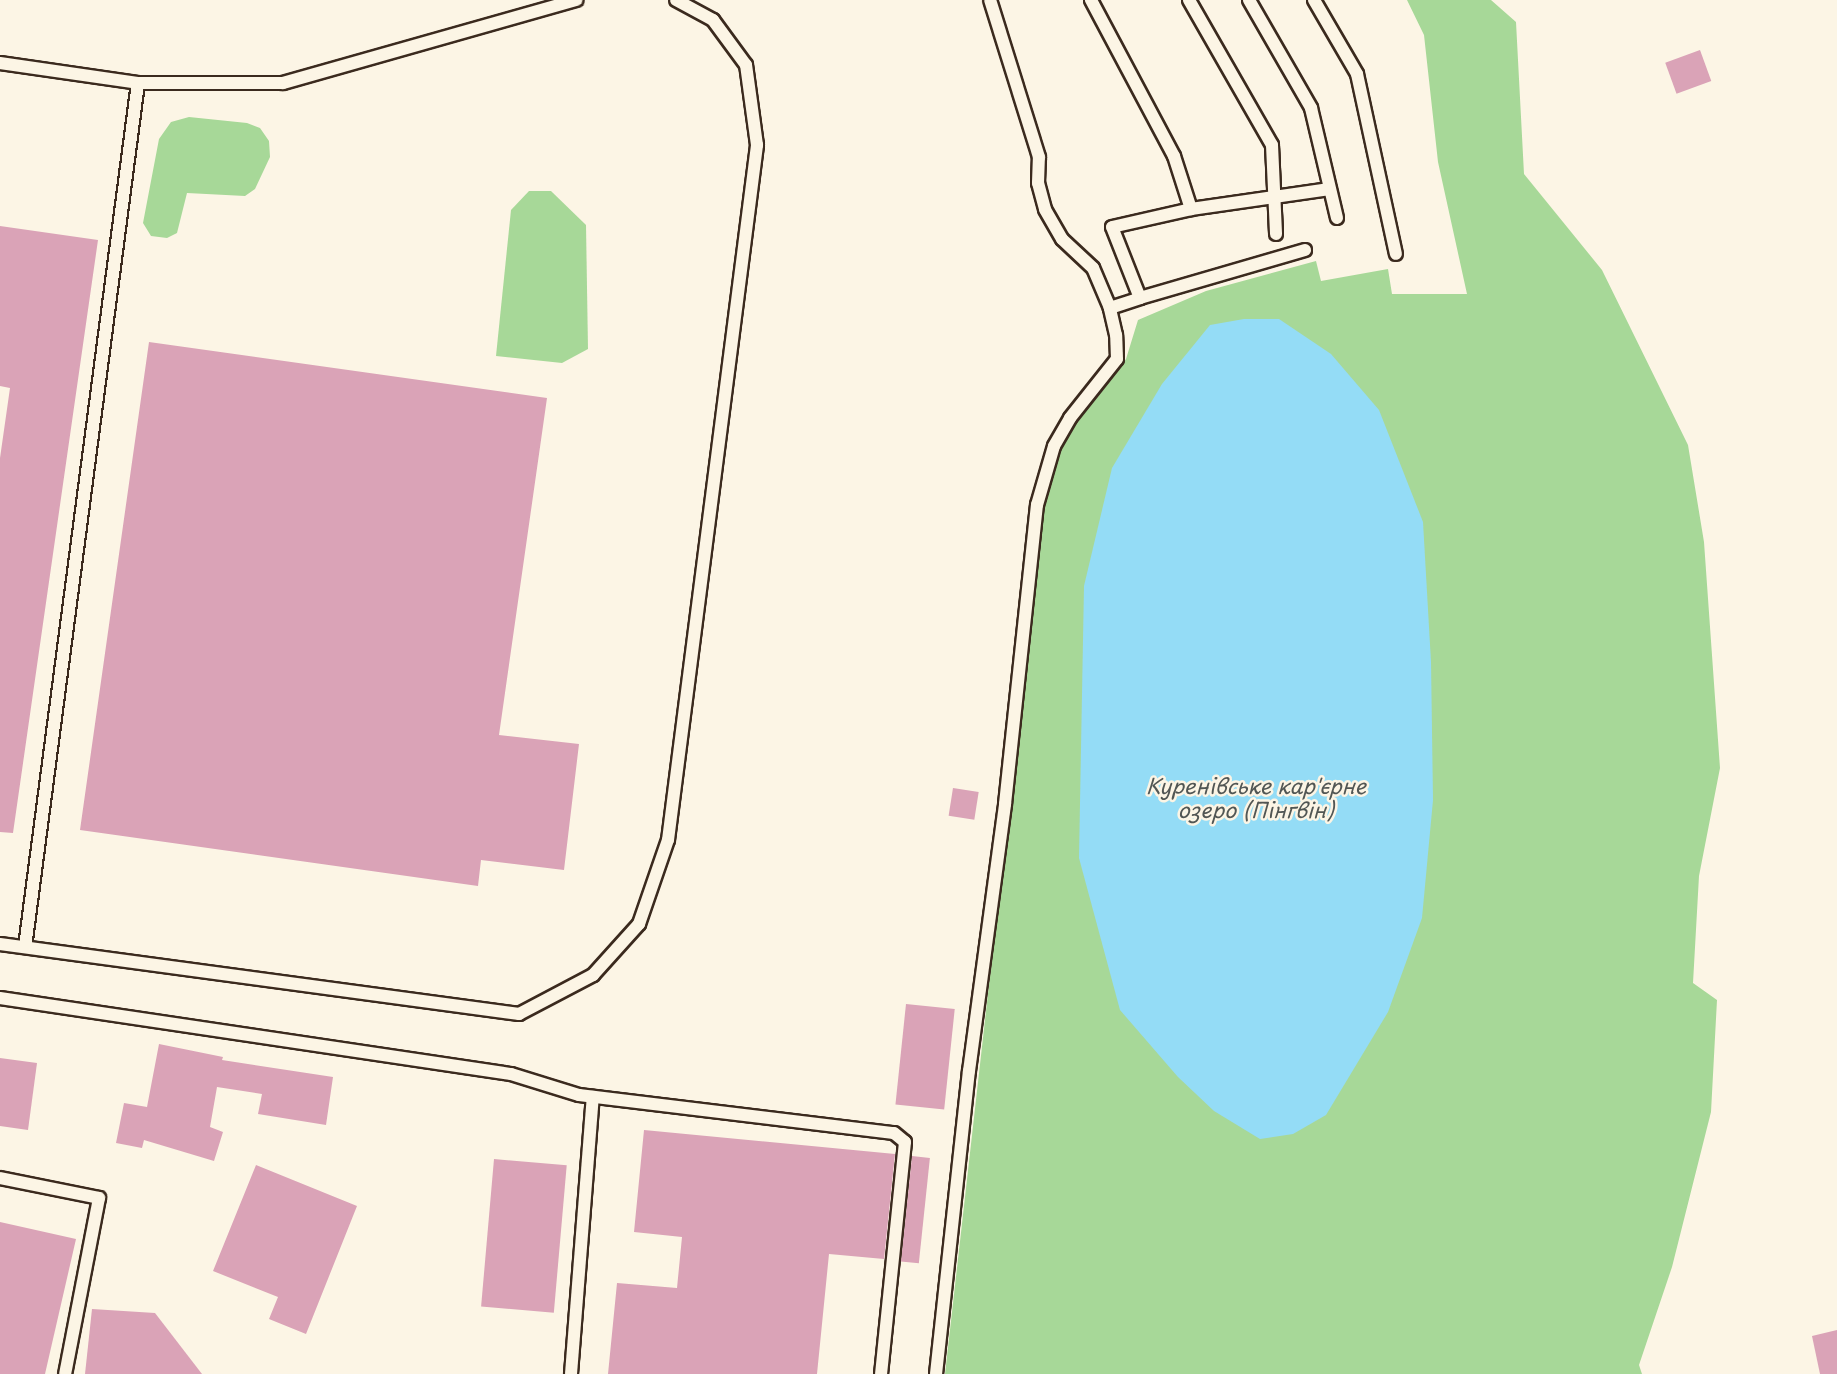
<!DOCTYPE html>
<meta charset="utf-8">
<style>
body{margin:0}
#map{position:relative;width:1837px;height:1374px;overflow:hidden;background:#fcf5e5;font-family:"Playpen Sans",sans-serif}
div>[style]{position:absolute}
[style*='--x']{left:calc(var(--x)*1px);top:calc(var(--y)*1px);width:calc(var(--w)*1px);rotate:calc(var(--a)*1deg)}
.green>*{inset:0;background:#a7d898}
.water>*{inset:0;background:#94dcf6}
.building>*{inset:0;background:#daa3b7;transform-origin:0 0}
.roads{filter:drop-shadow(2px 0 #3b2a1e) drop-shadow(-2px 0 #3b2a1e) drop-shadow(0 2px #3b2a1e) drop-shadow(0 -2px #3b2a1e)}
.lane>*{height:12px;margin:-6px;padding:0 6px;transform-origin:6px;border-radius:6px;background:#fcf5e5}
span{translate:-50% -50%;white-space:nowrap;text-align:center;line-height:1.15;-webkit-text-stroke:5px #fcf5e5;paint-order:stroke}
.water-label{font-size:21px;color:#515654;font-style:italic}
</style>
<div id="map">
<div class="green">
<div style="clip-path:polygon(1407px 0,1491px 0,1516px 22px,1524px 174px,1602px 270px,1688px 445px,1704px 542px,1720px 768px,1699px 876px,1693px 983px,1717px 1000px,1711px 1112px,1672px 1267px,1639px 1365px,1642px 1374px,945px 1374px,1043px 507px,1061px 440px,1126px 359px,1138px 320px,1206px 291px,1316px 261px,1321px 281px,1388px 269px,1392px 294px,1467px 294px,1438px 162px,1424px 35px)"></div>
<div style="clip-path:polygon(189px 117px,247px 123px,260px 128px,269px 141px,270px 157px,255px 189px,245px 196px,187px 193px,177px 233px,167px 238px,151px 236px,143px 223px,159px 139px,171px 122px)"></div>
<div style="clip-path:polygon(529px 191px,551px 191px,586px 225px,588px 349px,562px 363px,496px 356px,511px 210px)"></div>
</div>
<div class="water">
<div style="clip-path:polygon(1244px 319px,1279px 319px,1331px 354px,1379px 410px,1423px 522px,1431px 662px,1433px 800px,1422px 918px,1388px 1012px,1326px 1115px,1293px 1134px,1260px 1139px,1214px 1111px,1178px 1077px,1120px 1010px,1079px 858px,1084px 586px,1112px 468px,1162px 384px,1210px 325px)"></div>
</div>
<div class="building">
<div style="left:1700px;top:50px;width:33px;height:37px;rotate:70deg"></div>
<div style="clip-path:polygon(0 226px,98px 240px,13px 833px,0 832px,0 458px,10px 388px,0 386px)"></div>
<div style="clip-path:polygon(149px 342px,547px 398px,499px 735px,579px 744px,564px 870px,481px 860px,478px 886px,80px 830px)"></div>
<div style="left:953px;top:788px;width:26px;height:28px;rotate:9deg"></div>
<div style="left:906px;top:1004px;width:49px;height:101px;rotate:6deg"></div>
<div style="clip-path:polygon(159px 1044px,223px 1057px,222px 1060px,333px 1077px,326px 1125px,258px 1114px,262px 1094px,217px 1087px,210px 1127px,223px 1132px,214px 1161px,144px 1140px,142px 1148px,116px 1143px,124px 1103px,147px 1107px)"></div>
<div style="clip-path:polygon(0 1058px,37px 1063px,28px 1130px,0 1126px)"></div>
<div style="clip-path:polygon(644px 1130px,895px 1154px,884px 1259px,829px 1254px,817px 1374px,608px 1374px,617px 1283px,677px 1288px,682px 1237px,634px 1232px)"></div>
<div style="left:912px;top:1156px;width:18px;height:106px;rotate:6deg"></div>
<div style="left:494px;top:1159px;width:73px;height:148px;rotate:5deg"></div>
<div style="clip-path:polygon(256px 1165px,357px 1206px,306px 1334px,269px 1319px,278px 1297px,213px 1271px)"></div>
<div style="clip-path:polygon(0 1222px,76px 1239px,45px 1374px,0 1374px)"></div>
<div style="clip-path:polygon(92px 1309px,155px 1313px,202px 1374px,85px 1374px)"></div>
<div style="clip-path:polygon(1837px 1330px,1837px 1374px,1820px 1374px,1812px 1336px)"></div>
</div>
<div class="roads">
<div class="lane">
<div style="--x:1091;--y:0;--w:177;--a:62"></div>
<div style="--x:1174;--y:156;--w:56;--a:72.2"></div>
<div style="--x:1189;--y:0;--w:167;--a:60.2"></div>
<div style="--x:1272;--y:145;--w:89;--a:87.4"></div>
<div style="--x:1249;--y:0;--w:125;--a:60.1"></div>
<div style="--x:1311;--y:108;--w:113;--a:76.7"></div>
<div style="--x:1314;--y:0;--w:86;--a:59.8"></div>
<div style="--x:1357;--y:74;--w:184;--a:77.8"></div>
<div style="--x:0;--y:63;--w:139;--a:8.2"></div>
<div style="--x:138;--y:83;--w:145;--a:0"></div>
<div style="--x:283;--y:83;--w:305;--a:-15.8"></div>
<div style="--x:1305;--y:250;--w:172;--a:163.8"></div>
<div style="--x:1140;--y:298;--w:76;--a:-111.5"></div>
<div style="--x:1112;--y:227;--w:81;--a:-12.8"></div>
<div style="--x:1191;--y:209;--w:140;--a:-8.2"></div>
<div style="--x:1110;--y:308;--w:32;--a:-18"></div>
<div style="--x:0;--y:944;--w:524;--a:7.68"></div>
<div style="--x:519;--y:1014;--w:84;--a:-27.8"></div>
<div style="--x:593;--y:975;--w:69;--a:-48"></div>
<div style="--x:639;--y:924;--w:89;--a:-71"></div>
<div style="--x:668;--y:840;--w:701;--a:-82.7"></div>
<div style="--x:757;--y:145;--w:81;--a:-97.8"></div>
<div style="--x:746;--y:65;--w:56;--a:-126.3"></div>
<div style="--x:713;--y:20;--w:42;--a:-151.6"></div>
<div style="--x:25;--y:947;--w:871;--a:-82.55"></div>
<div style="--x:0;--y:998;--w:517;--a:8.46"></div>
<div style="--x:511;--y:1074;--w:71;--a:17.2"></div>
<div style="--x:579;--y:1095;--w:317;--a:6.9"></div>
<div style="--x:894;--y:1133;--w:14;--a:39"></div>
<div style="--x:905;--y:1142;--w:233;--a:95.9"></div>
<div style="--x:0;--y:1178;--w:101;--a:11.4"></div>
<div style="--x:99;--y:1198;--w:179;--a:100.9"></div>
<div style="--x:571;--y:1374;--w:278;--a:-85.5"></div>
<div style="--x:936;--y:1374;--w:305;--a:-83.8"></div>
<div style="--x:969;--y:1071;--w:269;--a:-82.3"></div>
<div style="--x:1005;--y:804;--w:301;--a:-83.9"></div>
<div style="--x:1037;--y:505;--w:61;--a:-73.9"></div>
<div style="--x:1054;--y:446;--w:32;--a:-60"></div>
<div style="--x:1070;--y:418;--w:75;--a:-51.5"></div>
<div style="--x:1117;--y:359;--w:24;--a:-92"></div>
<div style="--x:1116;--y:335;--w:28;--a:-103"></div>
<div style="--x:1110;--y:308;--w:43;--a:-113"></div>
<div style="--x:1093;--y:268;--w:42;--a:-136.9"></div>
<div style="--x:1062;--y:239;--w:34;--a:-120"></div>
<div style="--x:1045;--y:209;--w:27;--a:-105"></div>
<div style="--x:1038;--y:183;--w:26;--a:-88"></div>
<div style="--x:1039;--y:157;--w:164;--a:-107.3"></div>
</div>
</div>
<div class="water-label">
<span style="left:1256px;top:797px">Куренівське кар'єрне<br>озеро (Пінгвін)</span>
</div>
</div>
